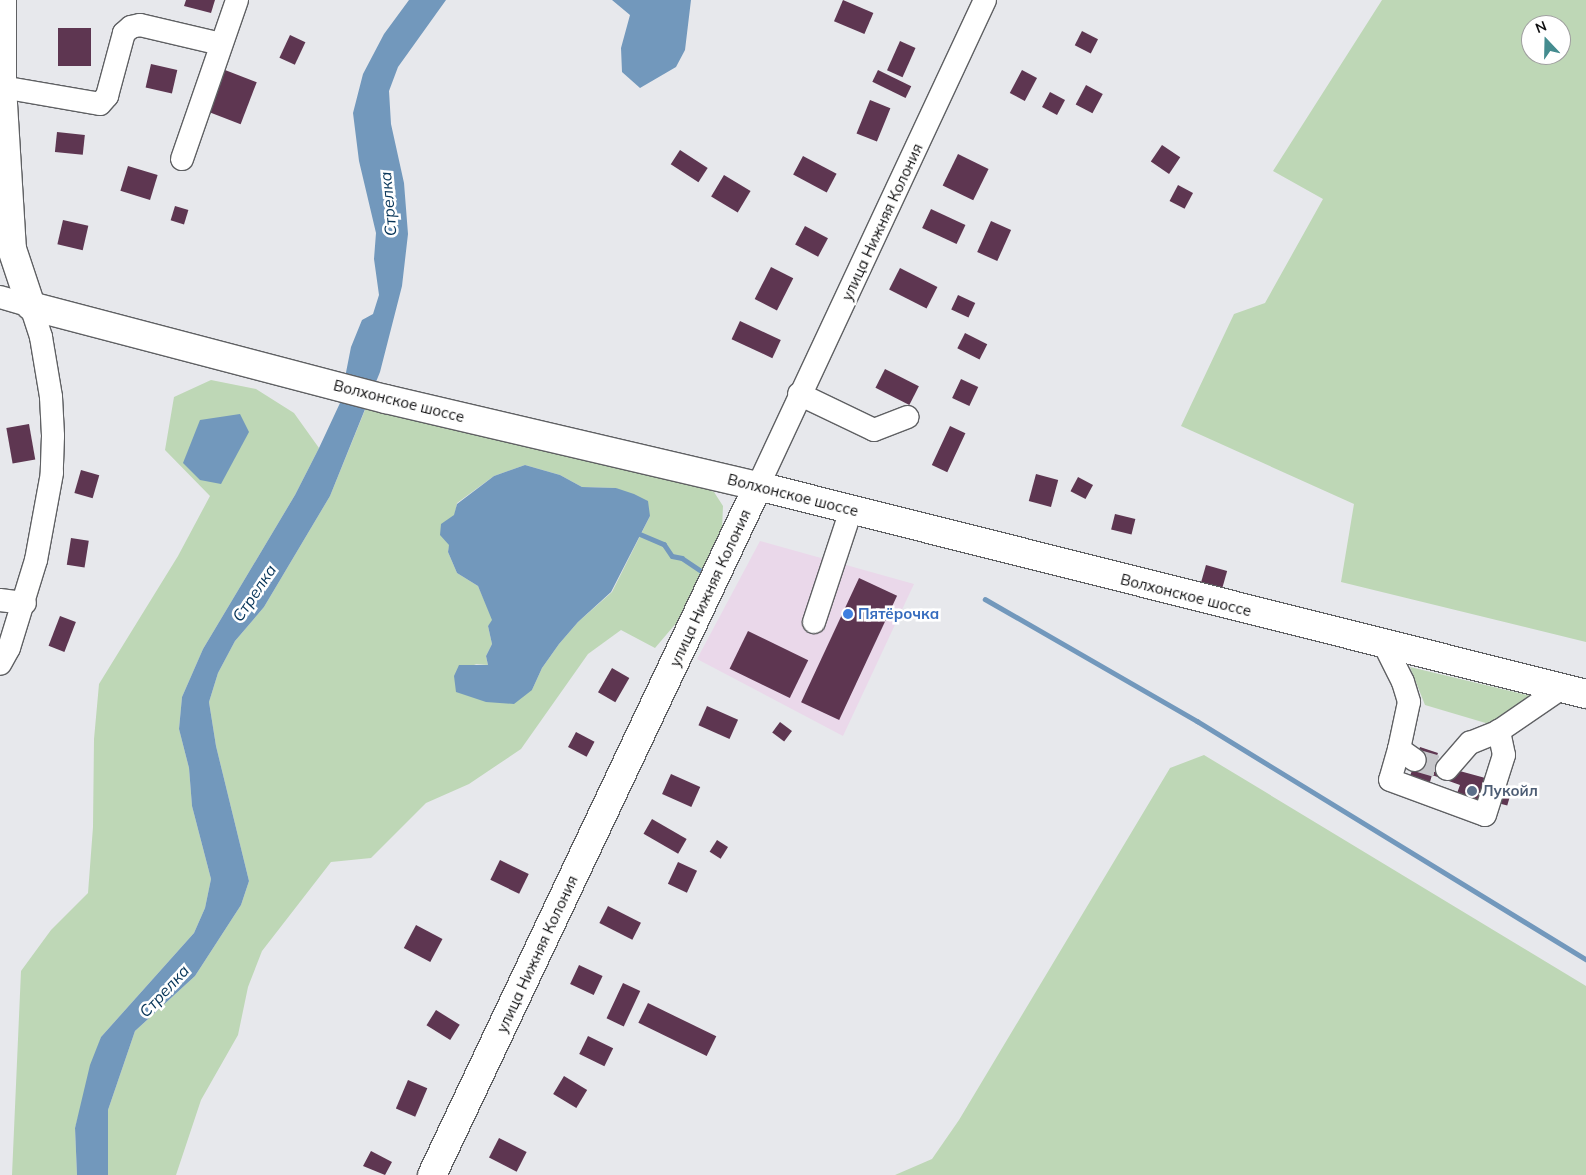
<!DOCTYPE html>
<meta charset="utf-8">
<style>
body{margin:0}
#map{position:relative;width:1586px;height:1175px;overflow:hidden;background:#e7e8ec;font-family:Mulish,sans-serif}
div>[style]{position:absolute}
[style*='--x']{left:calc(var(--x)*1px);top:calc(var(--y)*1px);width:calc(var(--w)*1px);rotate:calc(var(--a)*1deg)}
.commercial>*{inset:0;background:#ead8ea}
.green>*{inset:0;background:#bed7b6}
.water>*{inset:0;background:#7298bc}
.stream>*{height:4.5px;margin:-2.25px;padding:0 2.25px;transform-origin:2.25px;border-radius:2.25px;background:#7298bc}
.building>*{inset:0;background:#5e3651;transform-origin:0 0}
.minor-tunnel>*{height:22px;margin-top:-11px;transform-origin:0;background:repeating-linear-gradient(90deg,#c7c7cb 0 22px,transparent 0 33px)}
.roads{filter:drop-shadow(1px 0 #5f6063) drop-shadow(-1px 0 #5f6063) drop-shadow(0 1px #5f6063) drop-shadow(0 -1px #5f6063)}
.minor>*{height:22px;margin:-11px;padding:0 11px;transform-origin:11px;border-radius:11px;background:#fff}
.major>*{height:28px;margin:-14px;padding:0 14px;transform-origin:14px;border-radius:14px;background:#fff}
.dots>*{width:14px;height:14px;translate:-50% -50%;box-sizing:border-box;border:2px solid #fff;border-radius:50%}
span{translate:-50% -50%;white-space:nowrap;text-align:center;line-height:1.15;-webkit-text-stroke:5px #fff;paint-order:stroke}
.street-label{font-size:15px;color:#0f0f10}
.shop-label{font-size:15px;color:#366cbe;font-weight:700}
.left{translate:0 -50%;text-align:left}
.service-label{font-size:15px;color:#4e5e75;font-weight:700}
.water-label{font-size:16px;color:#063458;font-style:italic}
.north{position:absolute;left:1521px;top:15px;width:50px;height:50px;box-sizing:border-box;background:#fff;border:1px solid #9f9f9f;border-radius:50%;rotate:339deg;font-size:14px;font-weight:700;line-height:20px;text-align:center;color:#0f0f10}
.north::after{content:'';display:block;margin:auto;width:18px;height:22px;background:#448c8f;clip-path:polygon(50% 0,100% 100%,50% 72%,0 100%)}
</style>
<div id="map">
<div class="commercial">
<div style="clip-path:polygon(760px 541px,914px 584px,843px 736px,697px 659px)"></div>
</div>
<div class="green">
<div style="clip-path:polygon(evenodd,1382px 0,1586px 0,1586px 642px,1341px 582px,1354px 504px,1181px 426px,1234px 314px,1265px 303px,1323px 199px,1273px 171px,1382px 0,1531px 25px,1561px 25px,1561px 55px,1531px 55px,1531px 25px)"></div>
<div style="clip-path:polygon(211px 380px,256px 389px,294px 413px,319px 448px,295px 495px,203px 649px,182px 697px,179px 729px,189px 768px,192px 806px,211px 879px,205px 908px,194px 933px,101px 1037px,75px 1128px,77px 1175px,12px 1175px,21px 971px,51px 930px,88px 893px,93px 827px,94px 739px,99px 684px,178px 556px,210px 496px,165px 450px,174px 397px)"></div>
<div style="clip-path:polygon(evenodd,367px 405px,693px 483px,714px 492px,723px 506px,722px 529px,710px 561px,678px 621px,655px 648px,621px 630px,588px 654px,521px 749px,469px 784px,426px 803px,371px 858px,331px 862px,262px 951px,248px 987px,238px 1035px,201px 1100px,176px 1175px,108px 1175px,108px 1110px,135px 1031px,195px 976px,241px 905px,249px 881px,216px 746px,209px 702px,218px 673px,235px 641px,264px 607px,330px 496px,367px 405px,525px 465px,560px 475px,582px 487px,616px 488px,650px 516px,612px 592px,578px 622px,559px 644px,542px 668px,532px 690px,474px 664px,488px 665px,486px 656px,492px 644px,488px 626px,493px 620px,478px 586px,457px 573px,448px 552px,457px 503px,494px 476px,525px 465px)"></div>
<div style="clip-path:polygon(1410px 667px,1535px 697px,1489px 724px,1425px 705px)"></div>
<div style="clip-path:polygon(1204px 755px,1586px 986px,1586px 1175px,895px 1175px,932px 1159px,959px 1120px,1170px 768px)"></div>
</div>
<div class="water">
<div style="clip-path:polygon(409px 0,446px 0,398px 67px,389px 91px,391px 124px,404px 183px,408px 234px,402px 286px,380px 372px,330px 496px,264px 607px,235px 641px,218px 673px,209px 702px,216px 746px,249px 881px,241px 905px,195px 976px,135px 1031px,108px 1110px,108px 1175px,77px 1175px,75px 1128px,90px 1065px,101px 1037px,194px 933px,205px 908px,211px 879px,192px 806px,189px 768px,179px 729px,182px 697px,203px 649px,295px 495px,319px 448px,340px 403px,351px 347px,362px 320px,373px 314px,379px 295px,374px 259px,376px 233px,359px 161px,353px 113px,363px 74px,384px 34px)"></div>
<div style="clip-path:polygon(612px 0,691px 0,685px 50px,676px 67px,640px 88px,622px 72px,621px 48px,630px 15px)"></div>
<div style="clip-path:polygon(240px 414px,249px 432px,221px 484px,200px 480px,183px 463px,200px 420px)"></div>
<div style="clip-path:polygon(525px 465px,560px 475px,582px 487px,616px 488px,634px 494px,648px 501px,650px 516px,611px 592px,578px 622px,559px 644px,542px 668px,532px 690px,514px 704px,486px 702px,456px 692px,454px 676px,459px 665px,488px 665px,486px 656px,492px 644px,488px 626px,492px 620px,478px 586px,457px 573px,448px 552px,449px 545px,440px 535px,441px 524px,454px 515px,457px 504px,494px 476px)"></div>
</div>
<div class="stream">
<div style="--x:640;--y:534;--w:26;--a:23"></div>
<div style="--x:664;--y:544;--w:14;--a:56"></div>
<div style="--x:672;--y:556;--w:10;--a:11"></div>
<div style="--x:682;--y:558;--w:22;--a:34"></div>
<div style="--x:985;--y:599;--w:245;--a:29.9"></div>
<div style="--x:1197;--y:721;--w:456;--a:31.5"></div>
</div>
<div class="building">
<div style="clip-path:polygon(186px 0,215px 0,211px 13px,184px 6px)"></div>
<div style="left:843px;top:0;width:33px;height:23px;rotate:23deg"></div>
<div style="left:91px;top:28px;width:38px;height:33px;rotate:90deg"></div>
<div style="left:1082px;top:31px;width:18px;height:16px;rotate:27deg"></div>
<div style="left:290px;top:35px;width:17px;height:25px;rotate:25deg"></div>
<div style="left:900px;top:41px;width:17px;height:32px;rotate:24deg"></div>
<div style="left:151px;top:64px;width:27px;height:24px;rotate:13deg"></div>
<div style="left:225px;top:70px;width:34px;height:45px;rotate:21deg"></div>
<div style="left:878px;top:70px;width:37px;height:13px;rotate:26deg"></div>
<div style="left:1022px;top:70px;width:17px;height:26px;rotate:28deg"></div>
<div style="left:1086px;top:85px;width:19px;height:22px;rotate:28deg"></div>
<div style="left:1050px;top:92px;width:17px;height:17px;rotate:28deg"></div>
<div style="left:870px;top:100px;width:22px;height:36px;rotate:22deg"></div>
<div style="left:57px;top:132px;width:28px;height:20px;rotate:6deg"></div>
<div style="left:1162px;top:145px;width:22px;height:20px;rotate:34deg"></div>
<div style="left:680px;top:150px;width:33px;height:17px;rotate:33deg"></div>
<div style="left:958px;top:154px;width:34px;height:35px;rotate:26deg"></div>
<div style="left:803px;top:156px;width:38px;height:21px;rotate:28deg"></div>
<div style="left:128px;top:166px;width:31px;height:26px;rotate:17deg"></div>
<div style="left:724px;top:175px;width:31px;height:25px;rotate:31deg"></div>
<div style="left:1178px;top:185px;width:17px;height:18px;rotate:28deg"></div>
<div style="left:175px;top:206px;width:14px;height:15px;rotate:17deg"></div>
<div style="left:931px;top:209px;width:38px;height:21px;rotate:25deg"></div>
<div style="left:63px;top:220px;width:26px;height:25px;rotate:13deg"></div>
<div style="left:991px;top:221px;width:22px;height:34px;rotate:24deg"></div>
<div style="left:805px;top:226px;width:26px;height:21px;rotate:28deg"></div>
<div style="left:771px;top:267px;width:25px;height:36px;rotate:27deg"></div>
<div style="left:900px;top:268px;width:42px;height:24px;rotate:27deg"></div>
<div style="left:958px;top:295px;width:19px;height:16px;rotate:25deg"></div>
<div style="left:740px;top:321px;width:45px;height:20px;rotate:25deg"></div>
<div style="left:965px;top:333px;width:25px;height:17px;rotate:27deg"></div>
<div style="left:885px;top:369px;width:38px;height:21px;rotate:27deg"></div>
<div style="left:961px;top:379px;width:19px;height:21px;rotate:25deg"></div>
<div style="left:29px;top:424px;width:36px;height:23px;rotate:80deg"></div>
<div style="left:950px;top:426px;width:17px;height:43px;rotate:25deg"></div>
<div style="left:81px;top:470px;width:19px;height:24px;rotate:16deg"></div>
<div style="left:1036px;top:474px;width:23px;height:28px;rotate:15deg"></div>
<div style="left:1078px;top:477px;width:17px;height:16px;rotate:28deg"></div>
<div style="left:1115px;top:514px;width:21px;height:16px;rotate:14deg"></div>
<div style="left:71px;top:538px;width:18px;height:27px;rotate:9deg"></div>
<div style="left:1206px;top:565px;width:22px;height:22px;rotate:16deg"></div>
<div style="left:859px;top:578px;width:42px;height:137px;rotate:25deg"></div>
<div style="left:60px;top:616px;width:17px;height:32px;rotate:21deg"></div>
<div style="left:748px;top:631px;width:67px;height:42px;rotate:26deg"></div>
<div style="left:612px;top:668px;width:20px;height:28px;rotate:30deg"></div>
<div style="left:707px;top:706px;width:34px;height:21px;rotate:24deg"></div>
<div style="left:780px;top:722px;width:15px;height:13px;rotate:37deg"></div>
<div style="left:576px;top:732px;width:21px;height:17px;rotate:28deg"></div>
<div style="clip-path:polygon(1420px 747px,1438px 753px,1434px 764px,1489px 779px,1481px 805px,1456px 796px,1460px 785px,1432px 775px,1428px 789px,1408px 782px)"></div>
<div style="left:671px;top:774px;width:32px;height:22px;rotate:24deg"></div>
<div style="left:1503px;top:795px;width:7px;height:9px;rotate:16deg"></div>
<div style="left:652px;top:819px;width:40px;height:17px;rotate:30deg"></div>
<div style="left:717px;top:840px;width:13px;height:14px;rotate:32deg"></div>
<div style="left:500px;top:860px;width:32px;height:22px;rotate:26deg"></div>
<div style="left:678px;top:862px;width:21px;height:24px;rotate:25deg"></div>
<div style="left:608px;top:906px;width:37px;height:19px;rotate:27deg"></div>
<div style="left:416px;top:925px;width:30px;height:26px;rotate:28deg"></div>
<div style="left:579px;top:965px;width:26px;height:21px;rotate:25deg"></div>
<div style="left:623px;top:983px;width:19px;height:39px;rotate:25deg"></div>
<div style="left:648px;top:1003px;width:76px;height:22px;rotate:26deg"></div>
<div style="left:436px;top:1010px;width:28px;height:18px;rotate:32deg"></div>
<div style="left:588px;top:1036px;width:28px;height:20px;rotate:26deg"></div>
<div style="left:564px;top:1076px;width:27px;height:21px;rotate:31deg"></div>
<div style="left:408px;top:1080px;width:21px;height:31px;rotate:23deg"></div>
<div style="left:499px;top:1138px;width:31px;height:22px;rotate:27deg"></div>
<div style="clip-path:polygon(371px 1151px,392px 1162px,385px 1175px,363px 1166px)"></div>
</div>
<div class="minor-tunnel">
<div style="--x:1415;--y:760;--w:33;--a:16"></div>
</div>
<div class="roads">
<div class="minor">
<div style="--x:2;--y:87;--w:99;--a:9.8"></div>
<div style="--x:100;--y:104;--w:11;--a:-49"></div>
<div style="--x:107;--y:96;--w:65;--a:-74.9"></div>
<div style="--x:124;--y:33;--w:9;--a:-41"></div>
<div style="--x:131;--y:27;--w:9;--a:-13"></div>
<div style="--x:140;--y:25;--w:83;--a:13.2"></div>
<div style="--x:182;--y:159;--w:168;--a:-70.9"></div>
<div style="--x:0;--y:297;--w:32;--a:16"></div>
<div style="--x:31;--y:306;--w:33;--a:72"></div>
<div style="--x:41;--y:337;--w:61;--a:80.5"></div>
<div style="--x:51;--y:397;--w:39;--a:87"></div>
<div style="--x:53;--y:436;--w:37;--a:92"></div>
<div style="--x:52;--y:473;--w:88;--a:100.4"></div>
<div style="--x:36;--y:560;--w:92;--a:107.1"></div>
<div style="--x:9;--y:648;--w:18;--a:119"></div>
<div style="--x:799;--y:394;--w:83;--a:25.6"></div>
<div style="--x:874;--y:430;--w:36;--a:-21"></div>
<div style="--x:758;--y:486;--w:536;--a:-64.96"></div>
<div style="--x:0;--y:600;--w:25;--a:7"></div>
<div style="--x:814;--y:622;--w:118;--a:-71.7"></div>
<div style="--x:1385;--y:646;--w:40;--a:63.4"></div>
<div style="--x:1403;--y:682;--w:21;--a:73"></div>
<div style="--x:1409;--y:702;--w:48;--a:102"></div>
<div style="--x:1399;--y:749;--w:19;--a:35"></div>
<div style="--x:1399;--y:749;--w:32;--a:106"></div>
<div style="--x:1390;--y:780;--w:101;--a:20.2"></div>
<div style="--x:1485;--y:815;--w:63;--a:-72.4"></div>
<div style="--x:1504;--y:755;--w:25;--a:-102"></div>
<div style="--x:1447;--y:769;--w:35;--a:-49"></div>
<div style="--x:1470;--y:743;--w:31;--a:-22"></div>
<div style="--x:1499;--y:731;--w:74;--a:-34.5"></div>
</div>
<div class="major">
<div style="--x:2;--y:0;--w:87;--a:90"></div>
<div style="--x:2;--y:87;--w:162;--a:86.5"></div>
<div style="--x:12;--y:249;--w:60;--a:71.6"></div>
<div style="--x:31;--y:306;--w:367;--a:14.7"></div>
<div style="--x:386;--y:399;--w:382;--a:13.2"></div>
<div style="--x:758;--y:486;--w:854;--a:14.1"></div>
<div style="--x:432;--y:1175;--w:762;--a:-64.68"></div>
</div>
</div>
<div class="dots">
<div style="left:848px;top:614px;background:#3f7fe0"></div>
<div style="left:1472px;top:791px;background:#5c6f8a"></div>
</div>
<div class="street-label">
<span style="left:882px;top:222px;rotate:-65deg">улица Нижняя Колония</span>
<span style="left:399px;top:401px;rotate:14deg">Волхонское шоссе</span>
<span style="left:793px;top:495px;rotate:14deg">Волхонское шоссе</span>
<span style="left:710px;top:588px;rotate:-65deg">улица Нижняя Колония</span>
<span style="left:1186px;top:595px;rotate:14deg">Волхонское шоссе</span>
<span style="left:537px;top:954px;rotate:-65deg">улица Нижняя Колония</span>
</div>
<div class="shop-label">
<span class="left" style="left:858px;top:614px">Пятёрочка</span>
</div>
<div class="service-label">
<span class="left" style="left:1482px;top:791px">Лукойл</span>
</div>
<div class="water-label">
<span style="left:388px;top:204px;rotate:-95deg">Стрелка</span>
<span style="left:254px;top:593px;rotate:-56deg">Стрелка</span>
<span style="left:164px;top:991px;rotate:-47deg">Стрелка</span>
</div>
<div class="north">N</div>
</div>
